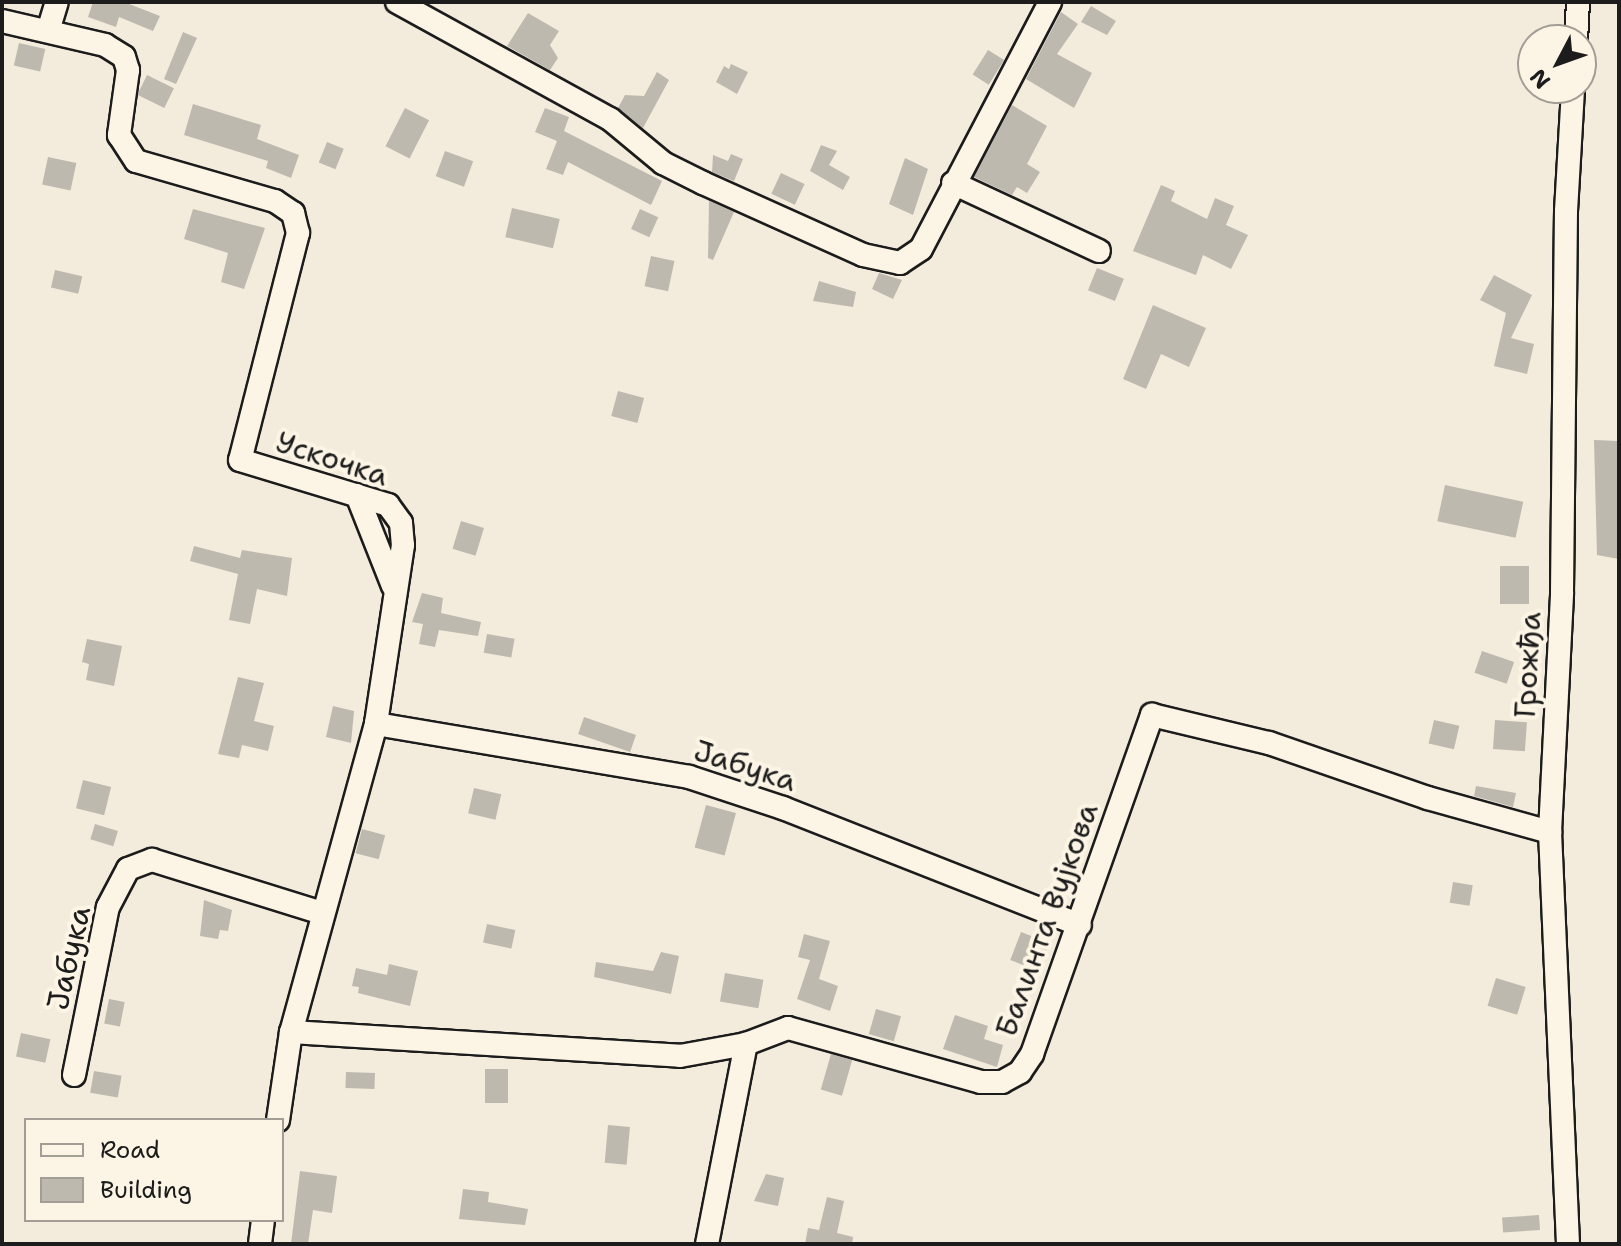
<!DOCTYPE html>
<meta charset="utf-8">
<style>
body{margin:0}
#map{position:relative;width:1621px;height:1246px;overflow:hidden;background:#f3ecdd;font-family:"Shantell Sans",sans-serif}
div>[style]{position:absolute}
[style*='--x']{left:calc(var(--x)*1px);top:calc(var(--y)*1px);width:calc(var(--w)*1px);rotate:calc(var(--a)*1deg)}
.building>*{inset:0;background:#beb9ae;transform-origin:0 0}
.roads{filter:drop-shadow(2px 0 #1c1c1c) drop-shadow(-2px 0 #1c1c1c) drop-shadow(0 2px #1c1c1c) drop-shadow(0 -2px #1c1c1c)}
.minor>*{height:22px;margin:-11px;padding:0 11px;transform-origin:11px;border-radius:11px;background:#fcf5e5}
span{translate:-50% -50%;white-space:nowrap;text-align:center;line-height:1.15;-webkit-text-stroke:8px #fcf5e5;paint-order:stroke}
.street-label{font-size:30px;color:#1c1c1c}
.frame{position:absolute;inset:0;border:4px solid #1c1c1c;pointer-events:none}
.legend{position:absolute;left:24px;top:1118px;width:260px;height:104px;box-sizing:border-box;background:#fcf5e5;border:2px solid #a29e95;margin:0;padding:10px 14px;list-style:none;font-size:24px;color:#1c1c1c}
.legend li{display:flex;align-items:center;gap:16px;height:40px}
.legend b{width:40px;border:2px solid #a29e95}
.north{position:absolute;left:1517px;top:24px;width:80px;height:80px;box-sizing:border-box;background:#fcf5e5;border:2px solid #a29e95;border-radius:50%;rotate:229deg;font-size:22px;font-weight:700;line-height:32px;text-align:center;color:#1c1c1c}
.north::after{content:'';display:block;margin:auto;width:28px;height:36px;background:#1c1c1c;clip-path:polygon(50% 0,100% 100%,50% 72%,0 100%)}
</style>
<div id="map">
<div class="building">
<div style="clip-path:polygon(93px 2px,124px 2px,160px 16px,153px 31px,119px 17px,116px 27px,88px 17px)"></div>
<div style="clip-path:polygon(1091px 6px,1116px 21px,1107px 35px,1081px 22px)"></div>
<div style="clip-path:polygon(1061px 12px,1078px 24px,1057px 54px,1092px 73px,1074px 108px,1026px 79px)"></div>
<div style="clip-path:polygon(528px 13px,559px 31px,550px 45px,558px 58px,550px 70px,507px 46px)"></div>
<div style="clip-path:polygon(183px 32px,197px 38px,176px 84px,164px 79px)"></div>
<div style="left:19px;top:43px;width:27px;height:23px;rotate:13deg"></div>
<div style="left:988px;top:50px;width:19px;height:29px;rotate:32deg"></div>
<div style="clip-path:polygon(731px 64px,748px 72px,737px 94px,716px 82px,724px 66px,729px 69px)"></div>
<div style="clip-path:polygon(657px 72px,669px 80px,643px 128px,618px 108px,625px 95px,644px 96px)"></div>
<div style="left:147px;top:75px;width:30px;height:22px;rotate:26deg"></div>
<div style="clip-path:polygon(193px 104px,261px 125px,257px 139px,299px 155px,291px 178px,266px 168px,268px 161px,184px 135px)"></div>
<div style="clip-path:polygon(1012px 105px,1047px 126px,1027px 164px,1040px 172px,1027px 193px,1017px 187px,1012px 195px,974px 177px)"></div>
<div style="left:405px;top:108px;width:27px;height:43px;rotate:27deg"></div>
<div style="clip-path:polygon(545px 108px,569px 117px,564px 131px,662px 181px,651px 205px,568px 162px,563px 175px,546px 169px,557px 141px,535px 132px)"></div>
<div style="left:327px;top:142px;width:18px;height:22px;rotate:22deg"></div>
<div style="clip-path:polygon(821px 145px,837px 151px,829px 165px,850px 177px,843px 190px,810px 171px)"></div>
<div style="left:445px;top:151px;width:30px;height:27px;rotate:20deg"></div>
<div style="clip-path:polygon(731px 154px,743px 159px,734px 181px,712px 172px,713px 155px,728px 161px)"></div>
<div style="left:48px;top:157px;width:29px;height:28px;rotate:12deg"></div>
<div style="clip-path:polygon(905px 158px,928px 169px,913px 215px,889px 204px)"></div>
<div style="left:781px;top:173px;width:26px;height:23px;rotate:25deg"></div>
<div style="clip-path:polygon(1161px 185px,1175px 191px,1171px 201px,1207px 219px,1215px 198px,1234px 206px,1226px 225px,1248px 235px,1231px 269px,1203px 255px,1196px 275px,1133px 251px)"></div>
<div style="clip-path:polygon(709px 201px,734px 212px,713px 260px,708px 258px)"></div>
<div style="left:512px;top:208px;width:49px;height:30px;rotate:13deg"></div>
<div style="clip-path:polygon(193px 209px,265px 228px,244px 289px,221px 282px,228px 253px,184px 239px)"></div>
<div style="left:640px;top:209px;width:20px;height:22px;rotate:24deg"></div>
<div style="left:651px;top:256px;width:24px;height:31px;rotate:12deg"></div>
<div style="left:1097px;top:268px;width:29px;height:24px;rotate:22deg"></div>
<div style="left:55px;top:270px;width:28px;height:18px;rotate:13deg"></div>
<div style="clip-path:polygon(879px 273px,902px 280px,893px 299px,872px 289px)"></div>
<div style="clip-path:polygon(1494px 275px,1532px 295px,1511px 338px,1534px 344px,1527px 374px,1494px 366px,1506px 313px,1480px 300px)"></div>
<div style="clip-path:polygon(819px 281px,856px 292px,853px 307px,813px 301px)"></div>
<div style="clip-path:polygon(1153px 305px,1206px 328px,1189px 367px,1161px 354px,1146px 389px,1123px 379px)"></div>
<div style="left:618px;top:391px;width:27px;height:26px;rotate:15deg"></div>
<div style="clip-path:polygon(1594px 440px,1619px 441px,1619px 559px,1597px 555px)"></div>
<div style="left:1445px;top:485px;width:80px;height:37px;rotate:12deg"></div>
<div style="left:461px;top:521px;width:24px;height:29px;rotate:17deg"></div>
<div style="clip-path:polygon(194px 546px,240px 558px,242px 550px,292px 558px,287px 596px,257px 589px,250px 624px,229px 620px,238px 574px,190px 561px)"></div>
<div style="left:1500px;top:566px;width:29px;height:38px"></div>
<div style="clip-path:polygon(422px 593px,443px 598px,441px 613px,481px 622px,478px 636px,439px 630px,435px 647px,419px 644px,423px 624px,412px 622px)"></div>
<div style="left:487px;top:634px;width:28px;height:19px;rotate:10deg"></div>
<div style="clip-path:polygon(87px 639px,122px 646px,114px 686px,86px 680px,89px 664px,82px 662px)"></div>
<div style="left:1482px;top:651px;width:34px;height:23px;rotate:19deg"></div>
<div style="clip-path:polygon(238px 677px,264px 683px,254px 721px,274px 726px,268px 751px,242px 745px,239px 758px,218px 754px)"></div>
<div style="clip-path:polygon(333px 706px,354px 711px,351px 743px,326px 737px)"></div>
<div style="left:584px;top:717px;width:55px;height:18px;rotate:19deg"></div>
<div style="left:1434px;top:720px;width:26px;height:24px;rotate:13deg"></div>
<div style="left:1495px;top:720px;width:32px;height:29px;rotate:4deg"></div>
<div style="left:83px;top:780px;width:29px;height:29px;rotate:14deg"></div>
<div style="clip-path:polygon(1476px 786px,1516px 793px,1513px 807px,1474px 796px)"></div>
<div style="left:474px;top:788px;width:28px;height:26px;rotate:13deg"></div>
<div style="left:706px;top:805px;width:31px;height:44px;rotate:15deg"></div>
<div style="left:95px;top:824px;width:24px;height:16px;rotate:17deg"></div>
<div style="left:362px;top:829px;width:24px;height:25px;rotate:15deg"></div>
<div style="left:1453px;top:882px;width:20px;height:21px;rotate:9deg"></div>
<div style="clip-path:polygon(204px 900px,232px 910px,228px 931px,220px 930px,218px 939px,200px 936px)"></div>
<div style="left:487px;top:924px;width:29px;height:19px;rotate:12deg"></div>
<div style="left:1021px;top:932px;width:30px;height:30px;rotate:21deg"></div>
<div style="clip-path:polygon(804px 934px,830px 941px,819px 979px,838px 986px,830px 1011px,797px 999px,810px 960px,798px 957px)"></div>
<div style="clip-path:polygon(661px 952px,679px 956px,671px 994px,594px 977px,596px 962px,653px 971px)"></div>
<div style="clip-path:polygon(389px 964px,418px 971px,410px 1006px,358px 993px,359px 987px,352px 986px,356px 968px,387px 975px)"></div>
<div style="left:725px;top:973px;width:39px;height:29px;rotate:10deg"></div>
<div style="left:1496px;top:978px;width:31px;height:29px;rotate:17deg"></div>
<div style="left:109px;top:999px;width:16px;height:25px;rotate:11deg"></div>
<div style="left:876px;top:1009px;width:26px;height:26px;rotate:16deg"></div>
<div style="clip-path:polygon(955px 1015px,988px 1026px,984px 1039px,1003px 1045px,997px 1067px,943px 1049px)"></div>
<div style="left:21px;top:1033px;width:30px;height:24px;rotate:12deg"></div>
<div style="left:831px;top:1054px;width:22px;height:37px;rotate:16deg"></div>
<div style="left:485px;top:1069px;width:23px;height:34px"></div>
<div style="left:94px;top:1071px;width:28px;height:22px;rotate:10deg"></div>
<div style="left:346px;top:1072px;width:29px;height:16px;rotate:2deg"></div>
<div style="left:608px;top:1125px;width:22px;height:38px;rotate:5deg"></div>
<div style="clip-path:polygon(300px 1171px,337px 1176px,332px 1213px,313px 1210px,308px 1244px,291px 1244px)"></div>
<div style="clip-path:polygon(766px 1174px,784px 1178px,778px 1206px,754px 1201px)"></div>
<div style="clip-path:polygon(463px 1189px,489px 1192px,488px 1202px,528px 1209px,525px 1225px,459px 1219px)"></div>
<div style="clip-path:polygon(827px 1197px,844px 1201px,837px 1233px,853px 1237px,852px 1244px,805px 1244px,808px 1228px,819px 1230px)"></div>
<div style="left:1539px;top:1215px;width:15px;height:37px;rotate:86deg"></div>
</div>
<div class="roads">
<div class="minor">
<div style="--x:397;--y:2;--w:243;--a:28.8"></div>
<div style="--x:610;--y:119;--w:69;--a:39.7"></div>
<div style="--x:663;--y:163;--w:45;--a:26.6"></div>
<div style="--x:703;--y:183;--w:175;--a:24.2"></div>
<div style="--x:863;--y:255;--w:38;--a:12"></div>
<div style="--x:900;--y:263;--w:25;--a:-34"></div>
<div style="--x:921;--y:249;--w:279;--a:-62.4"></div>
<div style="--x:2;--y:21;--w:106;--a:13.1"></div>
<div style="--x:105;--y:45;--w:22;--a:32"></div>
<div style="--x:124;--y:57;--w:14;--a:73"></div>
<div style="--x:128;--y:70;--w:66;--a:97.9"></div>
<div style="--x:119;--y:135;--w:31;--a:57"></div>
<div style="--x:136;--y:161;--w:145;--a:16.1"></div>
<div style="--x:275;--y:201;--w:22;--a:34"></div>
<div style="--x:293;--y:213;--w:21;--a:76"></div>
<div style="--x:298;--y:233;--w:234;--a:104.3"></div>
<div style="--x:240;--y:460;--w:155;--a:16.9"></div>
<div style="--x:388;--y:505;--w:22;--a:54"></div>
<div style="--x:401;--y:523;--w:22;--a:85"></div>
<div style="--x:403;--y:545;--w:181;--a:98.6"></div>
<div style="--x:376;--y:724;--w:320;--a:105.4"></div>
<div style="--x:291;--y:1032;--w:89;--a:98.4"></div>
<div style="--x:48;--y:31;--w:30;--a:-73"></div>
<div style="--x:1576;--y:40;--w:38;--a:-87"></div>
<div style="--x:953;--y:183;--w:161;--a:25"></div>
<div style="--x:357;--y:495;--w:98;--a:68.4"></div>
<div style="--x:376;--y:724;--w:317;--a:9.6"></div>
<div style="--x:689;--y:777;--w:99;--a:18.3"></div>
<div style="--x:783;--y:808;--w:319;--a:21.5"></div>
<div style="--x:291;--y:1032;--w:390;--a:3.5"></div>
<div style="--x:680;--y:1056;--w:67;--a:-10.3"></div>
<div style="--x:746;--y:1044;--w:45;--a:-20.9"></div>
<div style="--x:788;--y:1028;--w:200;--a:15.6"></div>
<div style="--x:981;--y:1082;--w:21;--a:0"></div>
<div style="--x:1002;--y:1082;--w:21;--a:-29"></div>
<div style="--x:1020;--y:1072;--w:22;--a:-56"></div>
<div style="--x:1032;--y:1054;--w:360;--a:-70.5"></div>
<div style="--x:1152;--y:715;--w:120;--a:13.5"></div>
<div style="--x:1269;--y:743;--w:168;--a:19.1"></div>
<div style="--x:1428;--y:798;--w:127;--a:15.6"></div>
<div style="--x:74;--y:1075;--w:171;--a:-78.6"></div>
<div style="--x:108;--y:907;--w:43;--a:-62.2"></div>
<div style="--x:128;--y:869;--w:26;--a:-21"></div>
<div style="--x:152;--y:860;--w:178;--a:17.3"></div>
<div style="--x:260;--y:1244;--w:24;--a:-83"></div>
<div style="--x:707;--y:1244;--w:204;--a:-79"></div>
<div style="--x:1568;--y:1244;--w:412;--a:-92.5"></div>
<div style="--x:1550;--y:832;--w:240;--a:-87.1"></div>
<div style="--x:1562;--y:592;--w:381;--a:-89.4"></div>
<div style="--x:1566;--y:211;--w:123;--a:-86.7"></div>
</div>
</div>
<div class="street-label">
<span style="left:332px;top:459px;rotate:18deg">Ускочка</span>
<span style="left:1528px;top:665px;rotate:-87deg">Грожђа</span>
<span style="left:745px;top:766px;rotate:18deg">Јабука</span>
<span style="left:1047px;top:920px;rotate:-70deg">Балинта Вујкова</span>
<span style="left:69px;top:958px;rotate:-77deg">Јабука</span>
</div>
<div class="frame"></div>
<ul class="legend">
<li><b style="height:10px;background:#fcf5e5"></b>Road</li>
<li><b style="height:22px;background:#beb9ae"></b>Building</li>
</ul>
<div class="north">N</div>
</div>
